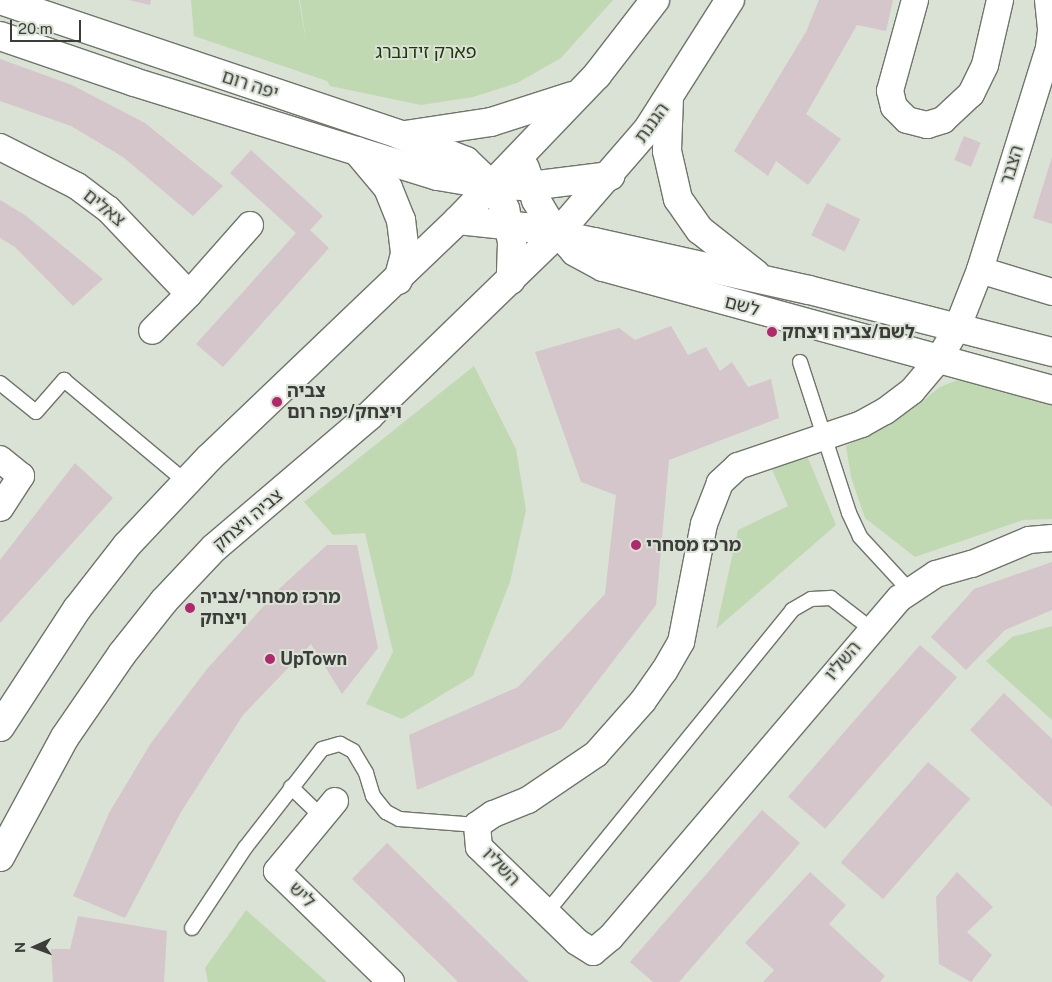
<!DOCTYPE html>
<meta charset="utf-8">
<style>
body{margin:0}
#map{position:relative;width:1052px;height:982px;overflow:hidden;background:#dae1d5;font-family:"Public Sans","Noto Sans Hebrew",sans-serif}
div>[style]{position:absolute}
[style*='--x']{left:calc(var(--x)*1px);top:calc(var(--y)*1px);width:calc(var(--w)*1px);rotate:calc(var(--a)*1deg)}
.green>*{inset:0;background:#c1d9b3}
.building>*{inset:0;background:#d4c6ca;transform-origin:0 0}
.roads{filter:drop-shadow(1px 0 #6f756b) drop-shadow(-1px 0 #6f756b) drop-shadow(0 1px #6f756b) drop-shadow(0 -1px #6f756b)}
.service>*{height:14px;margin:-7px;padding:0 7px;transform-origin:7px;border-radius:7px;background:#fff}
.minor>*{height:26px;margin:-13px;padding:0 13px;transform-origin:13px;border-radius:13px;background:#fff}
.tertiary>*{height:28px;margin:-14px;padding:0 14px;transform-origin:14px;border-radius:14px;background:#fff}
.dots>*{width:14px;height:14px;translate:-50% -50%;box-sizing:border-box;border:2px solid #dae1d5;border-radius:50%}
span{translate:-50% -50%;white-space:nowrap;text-align:center;line-height:1.15;-webkit-text-stroke:4px #dae1d5;paint-order:stroke}
.park-label{font-size:18px;color:#20360d}
.street-label{font-size:18px;color:#3b3d39}
.poi-label{font-size:18px;color:#3b3d39;font-weight:700}
.left{translate:0 -50%;text-align:left}
.north{position:absolute;left:10px;top:922px;width:50px;height:50px;-webkit-text-stroke:4px #dae1d5;paint-order:stroke;rotate:268deg;font-size:14px;font-weight:700;line-height:20px;text-align:center;color:#3b3d39}
.north::after{content:'';display:block;margin:auto;width:18px;height:22px;background:#3b3d39;clip-path:polygon(50% 0,100% 100%,50% 72%,0 100%)}
.scale{position:absolute;left:10px;top:20px;width:71px;height:22px;box-sizing:border-box;border:2px solid #3b3d39;border-top:0;padding-left:6px;font-size:15px;line-height:18px;white-space:nowrap;color:#3b3d39;-webkit-text-stroke:4px #dae1d5;paint-order:stroke}
</style>
<div id="map">
<div class="green">
<div style="clip-path:polygon(191px 0,299px 0,307px 47px,300px 0,613px 0,561px 58px,517px 83px,473px 97px,421px 105px,330px 86px,327px 81px,194px 36px)"></div>
<div style="clip-path:polygon(474px 366px,516px 449px,526px 510px,510px 582px,473px 676px,402px 719px,366px 704px,393px 652px,365px 533px,333px 535px,304px 502px)"></div>
<div style="clip-path:polygon(960px 379px,980px 382px,1052px 405px,1052px 519px,1023px 520px,915px 557px,865px 518px,851px 477px,846px 446px,910px 411px,940px 387px)"></div>
<div style="clip-path:polygon(808px 458px,836px 525px,716px 629px,738px 530px,788px 506px,771px 467px)"></div>
<div style="clip-path:polygon(1052px 626px,1052px 720px,986px 661px,1012px 637px)"></div>
<div style="clip-path:polygon(246px 910px,327px 982px,328px 982px,208px 982px,205px 968px)"></div>
</div>
<div class="building">
<div style="clip-path:polygon(129px 0,151px 0,150px 5px)"></div>
<div style="clip-path:polygon(819px 0,893px 0,886px 31px,857px 25px,806px 114px,841px 139px,808px 185px,776px 161px,768px 176px,734px 151px,806px 32px)"></div>
<div style="clip-path:polygon(0 59px,72px 85px,145px 123px,223px 186px,193px 216px,123px 157px,71px 126px,0 101px)"></div>
<div style="left:964px;top:136px;width:18px;height:26px;rotate:22deg"></div>
<div style="clip-path:polygon(251px 150px,323px 216px,310px 230px,329px 248px,223px 367px,196px 344px,296px 233px,230px 173px)"></div>
<div style="clip-path:polygon(1052px 157px,1052px 224px,1033px 218px)"></div>
<div style="clip-path:polygon(0 200px,25px 215px,103px 279px,73px 306px,15px 247px,0 238px)"></div>
<div style="left:827px;top:203px;width:37px;height:36px;rotate:26deg"></div>
<div style="clip-path:polygon(671px 326px,688px 355px,706px 347px,720px 371px,732px 362px,748px 387px,771px 379px,779px 418px,669px 460px,656px 605px,561px 729px,417px 790px,409px 735px,518px 687px,605px 594px,616px 495px,581px 482px,535px 352px,619px 328px,635px 340px)"></div>
<div style="clip-path:polygon(75px 463px,113px 498px,0 623px,0 560px)"></div>
<div style="clip-path:polygon(327px 545px,357px 545px,378px 648px,342px 694px,311px 644px,243px 715px,181px 812px,125px 918px,73px 896px,109px 813px,151px 743px,207px 669px,280px 588px)"></div>
<div style="clip-path:polygon(1052px 562px,1052px 610px,1005px 630px,966px 670px,931px 637px,974px 589px)"></div>
<div style="left:920px;top:645px;width:49px;height:201px;rotate:41deg"></div>
<div style="clip-path:polygon(1004px 693px,1052px 739px,1052px 807px,970px 730px)"></div>
<div style="left:928px;top:762px;width:56px;height:133px;rotate:41deg"></div>
<div style="clip-path:polygon(762px 810px,800px 843px,679px 982px,653px 982px,630px 962px)"></div>
<div style="clip-path:polygon(387px 843px,529px 982px,458px 982px,444px 968px,352px 879px)"></div>
<div style="clip-path:polygon(810px 872px,846px 905px,829px 924px,885px 976px,880px 982px,763px 982px,774px 970px,745px 943px)"></div>
<div style="clip-path:polygon(957px 872px,993px 907px,967px 932px,992px 955px,971px 982px,939px 964px,936px 897px)"></div>
<div style="clip-path:polygon(78px 916px,167px 931px,164px 982px,53px 982px,51px 949px,70px 949px)"></div>
</div>
<div class="roads">
<div class="service">
<div style="--x:800;--y:362;--w:159;--a:72"></div>
<div style="--x:849;--y:513;--w:26;--a:65"></div>
<div style="--x:860;--y:537;--w:74;--a:47.2"></div>
<div style="--x:0;--y:383;--w:46;--a:38.9"></div>
<div style="--x:36;--y:412;--w:43;--a:-48.8"></div>
<div style="--x:64;--y:380;--w:158;--a:39.9"></div>
<div style="--x:291;--y:787;--w:43;--a:44.1"></div>
<div style="--x:547;--y:912;--w:389;--a:-50.9"></div>
<div style="--x:792;--y:610;--w:22;--a:-30"></div>
<div style="--x:811;--y:599;--w:20;--a:-3"></div>
<div style="--x:831;--y:598;--w:51;--a:37.8"></div>
<div style="--x:192;--y:928;--w:96;--a:-56.5"></div>
<div style="--x:245;--y:848;--w:125;--a:-52.1"></div>
<div style="--x:322;--y:749;--w:19;--a:-16"></div>
<div style="--x:340;--y:744;--w:15;--a:28"></div>
<div style="--x:353;--y:751;--w:26;--a:59"></div>
<div style="--x:366;--y:773;--w:24;--a:73"></div>
<div style="--x:373;--y:796;--w:21;--a:51"></div>
<div style="--x:386;--y:812;--w:15;--a:28"></div>
<div style="--x:399;--y:819;--w:78;--a:4.4"></div>
</div>
<div class="minor">
<div style="--x:915;--y:0;--w:94;--a:105.4"></div>
<div style="--x:890;--y:91;--w:16;--a:76"></div>
<div style="--x:894;--y:107;--w:18;--a:45"></div>
<div style="--x:907;--y:120;--w:21;--a:14"></div>
<div style="--x:927;--y:125;--w:17;--a:-17"></div>
<div style="--x:943;--y:120;--w:38;--a:-43"></div>
<div style="--x:971;--y:94;--w:32;--a:-64"></div>
<div style="--x:985;--y:65;--w:67;--a:-77"></div>
<div style="--x:1048;--y:0;--w:31;--a:84"></div>
<div style="--x:1051;--y:31;--w:17;--a:97"></div>
<div style="--x:1049;--y:48;--w:232;--a:107.3"></div>
<div style="--x:980;--y:270;--w:60;--a:111.4"></div>
<div style="--x:958;--y:326;--w:38;--a:120"></div>
<div style="--x:939;--y:359;--w:42;--a:130.2"></div>
<div style="--x:912;--y:391;--w:34;--a:143"></div>
<div style="--x:885;--y:411;--w:26;--a:151"></div>
<div style="--x:862;--y:424;--w:131;--a:161.3"></div>
<div style="--x:738;--y:466;--w:25;--a:137"></div>
<div style="--x:720;--y:483;--w:44;--a:111.3"></div>
<div style="--x:704;--y:524;--w:120;--a:101"></div>
<div style="--x:681;--y:642;--w:34;--a:120"></div>
<div style="--x:664;--y:671;--w:37;--a:125"></div>
<div style="--x:643;--y:701;--w:71;--a:131.6"></div>
<div style="--x:596;--y:754;--w:82;--a:145.9"></div>
<div style="--x:528;--y:800;--w:38;--a:158"></div>
<div style="--x:493;--y:814;--w:19;--a:145"></div>
<div style="--x:477;--y:825;--w:22;--a:85"></div>
<div style="--x:479;--y:847;--w:136;--a:44.1"></div>
<div style="--x:577;--y:942;--w:19;--a:32"></div>
<div style="--x:593;--y:952;--w:23;--a:-40"></div>
<div style="--x:611;--y:937;--w:445;--a:-49.6"></div>
<div style="--x:900;--y:598;--w:43;--a:-33.7"></div>
<div style="--x:936;--y:574;--w:37;--a:-16"></div>
<div style="--x:972;--y:564;--w:62;--a:-22.8"></div>
<div style="--x:1029;--y:540;--w:23;--a:-5"></div>
<div style="--x:0;--y:147;--w:86;--a:26.9"></div>
<div style="--x:77;--y:186;--w:39;--a:37"></div>
<div style="--x:108;--y:209;--w:117;--a:46.4"></div>
<div style="--x:189;--y:294;--w:52;--a:135"></div>
<div style="--x:980;--y:270;--w:75;--a:17"></div>
<div style="--x:189;--y:294;--w:92;--a:-48.5"></div>
<div style="--x:0;--y:459;--w:27;--a:39"></div>
<div style="--x:21;--y:476;--w:38;--a:123"></div>
<div style="--x:335;--y:801;--w:91;--a:129.6"></div>
<div style="--x:277;--y:871;--w:159;--a:44.2"></div>
</div>
<div class="tertiary">
<div style="--x:0;--y:0;--w:422;--a:18.6"></div>
<div style="--x:400;--y:135;--w:71;--a:21.5"></div>
<div style="--x:466;--y:161;--w:39;--a:44"></div>
<div style="--x:494;--y:188;--w:24;--a:62"></div>
<div style="--x:505;--y:209;--w:35;--a:78"></div>
<div style="--x:512;--y:243;--w:37;--a:92"></div>
<div style="--x:0;--y:36;--w:142;--a:18.9"></div>
<div style="--x:134;--y:82;--w:318;--a:17.2"></div>
<div style="--x:438;--y:176;--w:55;--a:9.5"></div>
<div style="--x:492;--y:185;--w:38;--a:2"></div>
<div style="--x:530;--y:186;--w:81;--a:-7.1"></div>
<div style="--x:669;--y:98;--w:53;--a:92.2"></div>
<div style="--x:667;--y:151;--w:49;--a:77.1"></div>
<div style="--x:678;--y:199;--w:38;--a:55"></div>
<div style="--x:700;--y:230;--w:71;--a:38.2"></div>
<div style="--x:405;--y:135;--w:87;--a:-8.6"></div>
<div style="--x:491;--y:122;--w:85;--a:-17.8"></div>
<div style="--x:357;--y:151;--w:48;--a:50"></div>
<div style="--x:388;--y:188;--w:35;--a:68"></div>
<div style="--x:401;--y:220;--w:34;--a:83"></div>
<div style="--x:405;--y:254;--w:27;--a:105"></div>
<div style="--x:525;--y:168;--w:34;--a:71"></div>
<div style="--x:536;--y:200;--w:29;--a:59"></div>
<div style="--x:551;--y:225;--w:36;--a:48"></div>
<div style="--x:575;--y:252;--w:32;--a:28"></div>
<div style="--x:603;--y:267;--w:466;--a:15.3"></div>
<div style="--x:458;--y:220;--w:66;--a:6.1"></div>
<div style="--x:524;--y:227;--w:72;--a:12.1"></div>
<div style="--x:594;--y:242;--w:220;--a:12.6"></div>
<div style="--x:809;--y:290;--w:251;--a:14.3"></div>
<div style="--x:0;--y:727;--w:141;--a:-56.9"></div>
<div style="--x:77;--y:609;--w:81;--a:-52"></div>
<div style="--x:127;--y:545;--w:120;--a:-46.7"></div>
<div style="--x:209;--y:458;--w:344;--a:-43.7"></div>
<div style="--x:458;--y:220;--w:201;--a:-46.2"></div>
<div style="--x:597;--y:75;--w:95;--a:-52.3"></div>
<div style="--x:0;--y:857;--w:136;--a:-61.6"></div>
<div style="--x:65;--y:737;--w:101;--a:-55.5"></div>
<div style="--x:122;--y:654;--w:68;--a:-51.6"></div>
<div style="--x:164;--y:601;--w:73;--a:-46.7"></div>
<div style="--x:214;--y:548;--w:204;--a:-40.4"></div>
<div style="--x:369;--y:416;--w:262;--a:-44.1"></div>
<div style="--x:557;--y:234;--w:139;--a:-49.1"></div>
<div style="--x:648;--y:129;--w:153;--a:-57.6"></div>
</div>
</div>
<div class="dots">
<div style="left:772px;top:332px;background:#b0296d"></div>
<div style="left:277px;top:402px;background:#b0296d"></div>
<div style="left:636px;top:545px;background:#b0296d"></div>
<div style="left:190px;top:608px;background:#b0296d"></div>
<div style="left:270px;top:659px;background:#b0296d"></div>
</div>
<div class="park-label">
<span style="left:426px;top:52px">פארק זידנברג</span>
</div>
<div class="street-label">
<span style="left:250px;top:85px;rotate:18deg">יפה רום</span>
<span style="left:652px;top:123px;rotate:-54deg">הגננת</span>
<span style="left:1012px;top:165px;rotate:-73deg">הצבר</span>
<span style="left:104px;top:208px;rotate:39deg">צאלים</span>
<span style="left:742px;top:306px;rotate:15deg">לשם</span>
<span style="left:248px;top:520px;rotate:-40deg">צביה ויצחק</span>
<span style="left:843px;top:661px;rotate:-50deg">השליו</span>
<span style="left:501px;top:867px;rotate:46deg">השליו</span>
<span style="left:302px;top:895px;rotate:44deg">ליש</span>
</div>
<div class="poi-label">
<span class="left" style="left:782px;top:332px">לשם/צביה ויצחק</span>
<span class="left" style="left:287px;top:402px">צביה<br>ויצחק/יפה רום</span>
<span class="left" style="left:646px;top:545px">מרכז מסחרי</span>
<span class="left" style="left:200px;top:608px">מרכז מסחרי/צביה<br>ויצחק</span>
<span class="left" style="left:280px;top:659px">UpTown</span>
</div>
<div class="north">N</div>
<div class="scale">20 m</div>
</div>
